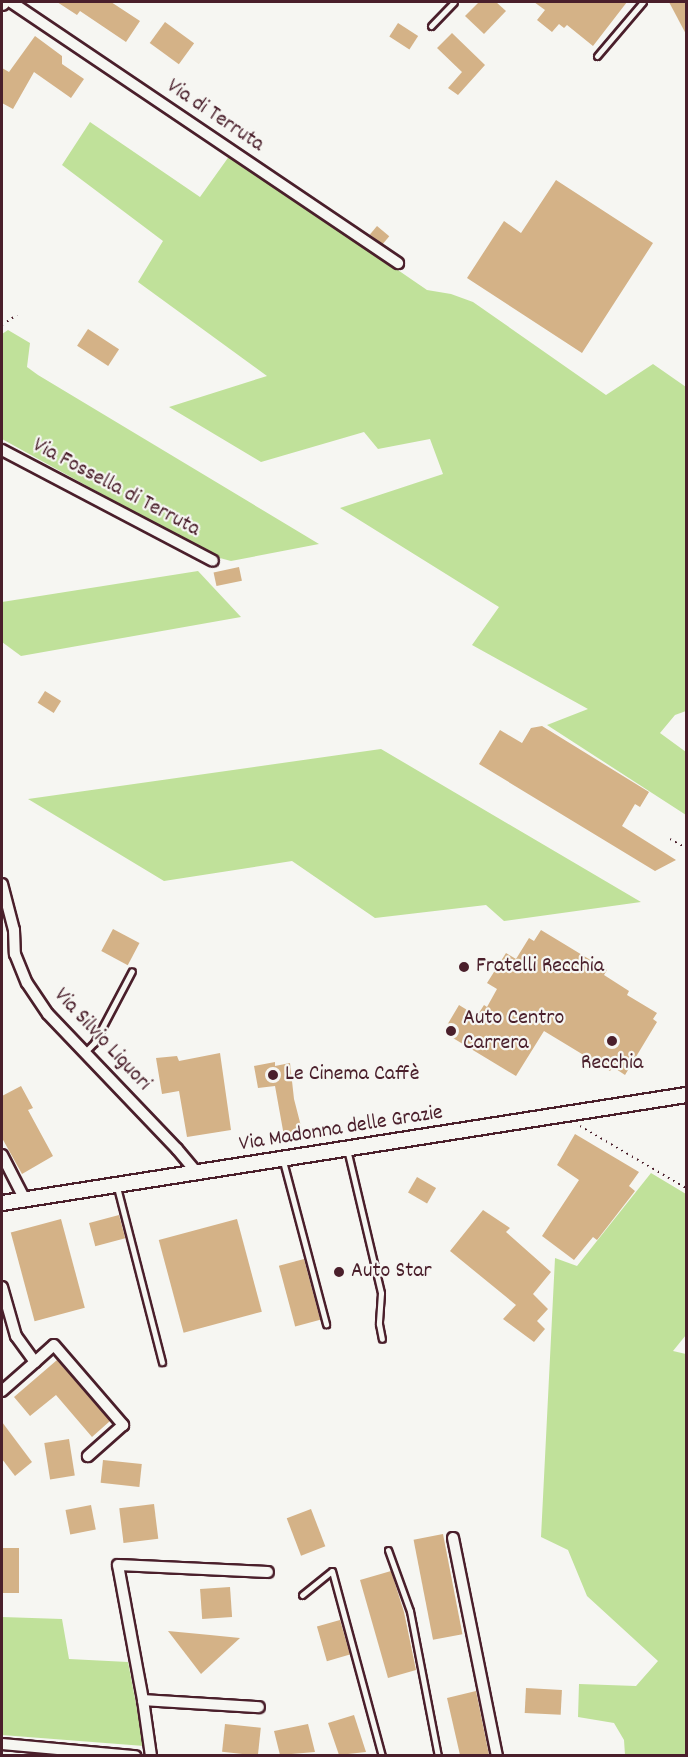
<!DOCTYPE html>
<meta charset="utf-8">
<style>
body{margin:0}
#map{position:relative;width:688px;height:1757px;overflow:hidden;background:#f6f6f2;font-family:Dekko,sans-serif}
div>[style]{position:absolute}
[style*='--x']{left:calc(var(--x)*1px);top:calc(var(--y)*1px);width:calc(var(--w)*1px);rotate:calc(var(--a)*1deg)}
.green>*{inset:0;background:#c0e19a}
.building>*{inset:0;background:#d4b287;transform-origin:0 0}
.path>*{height:2px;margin-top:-1px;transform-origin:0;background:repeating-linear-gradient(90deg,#4a1f2b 0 1.5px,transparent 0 6px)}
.roads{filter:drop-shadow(2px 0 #4a1f2b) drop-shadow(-2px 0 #4a1f2b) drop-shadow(0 2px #4a1f2b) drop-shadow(0 -2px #4a1f2b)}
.service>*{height:5px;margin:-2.5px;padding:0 2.5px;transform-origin:2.5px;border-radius:2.5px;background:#f6f6f2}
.minor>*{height:10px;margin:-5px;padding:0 5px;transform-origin:5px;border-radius:5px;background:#f6f6f2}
.tertiary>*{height:14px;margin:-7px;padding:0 7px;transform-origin:7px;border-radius:7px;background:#f6f6f2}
.dots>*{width:16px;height:16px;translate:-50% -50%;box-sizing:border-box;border:3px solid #f6f6f2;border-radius:50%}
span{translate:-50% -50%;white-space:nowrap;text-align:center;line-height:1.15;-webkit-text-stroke:4.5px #f6f6f2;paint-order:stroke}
.street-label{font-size:22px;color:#4a1f2b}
.poi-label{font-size:22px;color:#4a1f2b}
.left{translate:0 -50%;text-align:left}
.frame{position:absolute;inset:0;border:3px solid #4a1f2b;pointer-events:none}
</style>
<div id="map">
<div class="green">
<div style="clip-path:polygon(90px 122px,200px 197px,230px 155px,427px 290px,451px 294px,473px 302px,606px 395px,653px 364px,686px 387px,686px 711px,675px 715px,660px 733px,686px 752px,686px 815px,547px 725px,588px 709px,472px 645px,499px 607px,340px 508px,443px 474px,430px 439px,378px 449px,364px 432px,261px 462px,169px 407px,267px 376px,138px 282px,163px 241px,62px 165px)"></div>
<div style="clip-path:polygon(8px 330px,30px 343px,27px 367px,38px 375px,319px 544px,231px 561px,216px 557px,2px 439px,2px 334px)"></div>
<div style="clip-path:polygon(198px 571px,241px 617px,21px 656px,2px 642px,2px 602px)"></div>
<div style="clip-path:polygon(381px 749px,641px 902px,504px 921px,486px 905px,375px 918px,292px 861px,164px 881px,28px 799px)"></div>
<div style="clip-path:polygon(651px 1173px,686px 1194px,686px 1335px,673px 1351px,686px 1354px,686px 1755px,625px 1755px,624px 1740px,614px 1723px,578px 1717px,579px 1684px,636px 1686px,658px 1661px,587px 1596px,568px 1550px,541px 1537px,555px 1258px,577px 1266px)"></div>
<div style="clip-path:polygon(2px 1617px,62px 1619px,69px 1659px,128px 1662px,144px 1746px,2px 1735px)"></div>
</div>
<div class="building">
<div style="clip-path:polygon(57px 2px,111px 2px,140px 21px,126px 42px,80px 11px,77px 15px)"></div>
<div style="clip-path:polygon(479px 2px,496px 2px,506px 11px,484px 34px,465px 16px)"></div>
<div style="clip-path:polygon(534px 2px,627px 2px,593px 46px,567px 25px,564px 28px,559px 24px,552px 32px,537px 20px,545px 10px)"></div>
<div style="clip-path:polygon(669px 2px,687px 2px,687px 36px)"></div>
<div style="left:165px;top:22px;width:36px;height:26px;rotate:36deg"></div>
<div style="left:398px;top:23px;width:24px;height:16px;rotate:33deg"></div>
<div style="clip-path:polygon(452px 33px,485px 65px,458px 95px,448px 88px,462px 72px,437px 48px)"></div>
<div style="clip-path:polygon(35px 36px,62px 56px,62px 64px,84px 79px,71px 98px,34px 72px,13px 109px,2px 103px,2px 68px,9px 72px)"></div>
<div style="clip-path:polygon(556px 180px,653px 243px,582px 353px,467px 278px,504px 221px,521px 233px)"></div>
<div style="left:377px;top:226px;width:16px;height:11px;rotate:40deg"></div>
<div style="left:88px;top:329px;width:37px;height:20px;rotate:33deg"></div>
<div style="left:239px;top:567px;width:14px;height:26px;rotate:78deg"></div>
<div style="left:45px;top:691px;width:19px;height:14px;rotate:32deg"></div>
<div style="clip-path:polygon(542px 726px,649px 792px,640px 807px,635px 804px,622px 826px,676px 860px,655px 871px,479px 764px,500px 730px,522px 743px,531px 728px)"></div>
<div style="left:113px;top:929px;width:30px;height:25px;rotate:28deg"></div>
<div style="clip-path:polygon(541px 930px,607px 970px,604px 975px,629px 991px,627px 995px,657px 1013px,653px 1019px,657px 1022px,625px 1075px,613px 1067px,610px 1071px,544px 1031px,516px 1076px,443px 1032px,459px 1005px,477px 1016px,484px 1005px,487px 1007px,497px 989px,487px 983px,506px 953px,516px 959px,529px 938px,534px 941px)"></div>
<div style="clip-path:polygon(220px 1053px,231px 1130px,187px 1137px,179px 1091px,162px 1094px,156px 1058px,177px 1056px,179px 1061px)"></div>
<div style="clip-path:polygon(275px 1062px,275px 1066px,290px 1063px,294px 1099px,303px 1134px,284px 1136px,275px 1086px,258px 1088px,254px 1066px)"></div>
<div style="clip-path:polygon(21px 1086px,33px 1108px,28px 1110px,53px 1156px,22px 1174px,2px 1138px,2px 1096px)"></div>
<div style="clip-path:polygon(575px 1134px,639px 1172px,629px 1186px,635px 1191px,597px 1240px,593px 1237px,574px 1260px,542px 1236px,579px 1180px,557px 1165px)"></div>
<div style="left:417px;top:1177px;width:22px;height:18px;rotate:30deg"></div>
<div style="clip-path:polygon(483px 1210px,510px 1228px,506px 1232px,551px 1272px,533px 1294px,548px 1309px,537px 1321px,545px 1329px,534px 1342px,503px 1319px,516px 1305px,450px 1251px)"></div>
<div style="left:119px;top:1215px;width:24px;height:31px;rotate:75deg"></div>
<div style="left:61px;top:1219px;width:92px;height:52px;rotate:75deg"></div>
<div style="left:237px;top:1219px;width:96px;height:81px;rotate:75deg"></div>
<div style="left:304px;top:1259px;width:63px;height:26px;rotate:75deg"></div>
<div style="clip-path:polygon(57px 1360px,110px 1421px,92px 1437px,56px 1395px,30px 1416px,14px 1397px)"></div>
<div style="clip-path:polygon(2px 1422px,32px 1462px,15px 1476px,2px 1459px)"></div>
<div style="left:69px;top:1439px;width:37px;height:25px;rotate:81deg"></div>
<div style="left:103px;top:1460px;width:39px;height:23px;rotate:6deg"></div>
<div style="left:154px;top:1504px;width:35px;height:35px;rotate:83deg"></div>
<div style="left:91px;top:1505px;width:25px;height:26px;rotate:79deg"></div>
<div style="left:311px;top:1509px;width:40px;height:26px;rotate:69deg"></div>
<div style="left:443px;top:1534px;width:102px;height:30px;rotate:79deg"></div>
<div style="left:2px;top:1548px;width:17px;height:45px"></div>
<div style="clip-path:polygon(391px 1571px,404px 1612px,416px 1670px,388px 1678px,360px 1580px)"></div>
<div style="left:230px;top:1587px;width:30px;height:30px;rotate:86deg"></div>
<div style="left:340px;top:1620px;width:36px;height:24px;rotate:74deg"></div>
<div style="clip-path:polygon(168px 1631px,210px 1635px,240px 1638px,201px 1674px)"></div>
<div style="left:526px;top:1688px;width:36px;height:25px;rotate:3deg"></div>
<div style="clip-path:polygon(476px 1691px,489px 1755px,460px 1755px,447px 1698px)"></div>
<div style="clip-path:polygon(354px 1715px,366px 1752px,339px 1755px,328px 1723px)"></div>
<div style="left:225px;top:1724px;width:36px;height:28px;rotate:6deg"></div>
<div style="clip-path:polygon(308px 1724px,315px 1752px,280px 1755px,274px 1731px)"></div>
</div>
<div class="path">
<div style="--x:2;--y:325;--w:18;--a:-34"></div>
<div style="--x:670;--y:839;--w:18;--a:29"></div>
<div style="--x:580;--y:1126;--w:123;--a:30.3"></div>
</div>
<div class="roads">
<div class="service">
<div style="--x:431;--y:26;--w:33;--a:-46"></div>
<div style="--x:597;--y:56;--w:71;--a:-49.6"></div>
<div style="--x:85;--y:1052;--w:13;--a:-45"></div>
<div style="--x:94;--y:1043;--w:81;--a:-62.2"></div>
<div style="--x:347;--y:1149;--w:148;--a:76.7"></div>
<div style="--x:381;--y:1293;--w:31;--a:94"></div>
<div style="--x:379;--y:1324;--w:15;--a:79"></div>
<div style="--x:283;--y:1161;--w:169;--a:75.2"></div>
<div style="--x:117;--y:1187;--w:181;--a:75.6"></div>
<div style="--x:388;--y:1550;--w:65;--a:70.2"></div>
<div style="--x:410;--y:1611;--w:148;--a:79.1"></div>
<div style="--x:302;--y:1595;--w:38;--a:-39"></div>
<div style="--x:332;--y:1571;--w:192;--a:74.9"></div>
</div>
<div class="minor">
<div style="--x:11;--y:2;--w:467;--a:34"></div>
<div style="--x:2;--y:450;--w:238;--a:27.7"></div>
<div style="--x:2;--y:884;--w:48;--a:75.4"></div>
<div style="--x:14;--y:930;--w:24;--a:88"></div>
<div style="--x:15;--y:954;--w:31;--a:68"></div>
<div style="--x:27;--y:983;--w:37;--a:56"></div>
<div style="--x:48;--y:1014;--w:187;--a:46.3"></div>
<div style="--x:177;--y:1149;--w:31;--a:50"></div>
<div style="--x:2;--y:1155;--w:51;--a:62.9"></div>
<div style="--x:2;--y:1287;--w:51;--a:74.1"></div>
<div style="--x:16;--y:1336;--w:32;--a:54"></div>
<div style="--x:35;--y:1362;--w:44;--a:138.7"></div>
<div style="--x:35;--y:1362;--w:25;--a:-42"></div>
<div style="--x:54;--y:1345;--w:106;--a:49.2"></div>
<div style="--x:123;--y:1425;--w:47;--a:138.5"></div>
<div style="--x:453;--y:1538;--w:222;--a:78.6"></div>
<div style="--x:143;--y:1700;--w:116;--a:3.5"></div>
<div style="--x:2;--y:1744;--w:134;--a:5.2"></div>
<div style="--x:151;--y:1756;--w:57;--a:-98.1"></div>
<div style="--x:143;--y:1700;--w:137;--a:-100.5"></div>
<div style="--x:118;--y:1565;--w:150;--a:2.7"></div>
</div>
<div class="tertiary">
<div style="--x:2;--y:3;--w:1;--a:-45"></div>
<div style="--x:2;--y:1203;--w:692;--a:-8.97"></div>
</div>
</div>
<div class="dots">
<div style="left:464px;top:967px;background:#4a1f2b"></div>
<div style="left:451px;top:1031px;background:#4a1f2b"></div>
<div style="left:612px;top:1041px;background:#4a1f2b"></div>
<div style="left:273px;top:1075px;background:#4a1f2b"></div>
<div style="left:339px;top:1272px;background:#4a1f2b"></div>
</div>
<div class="street-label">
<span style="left:215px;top:116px;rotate:34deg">Via di Terruta</span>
<span style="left:116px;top:488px;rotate:28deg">Via Fossella di Terruta</span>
<span style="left:102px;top:1040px;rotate:47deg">Via Silvio Liguori</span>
<span style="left:341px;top:1129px;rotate:-9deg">Via Madonna delle Grazie</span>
</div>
<div class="poi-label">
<span class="left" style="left:476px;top:967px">Fratelli Recchia</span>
<span class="left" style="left:463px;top:1031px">Auto Centro<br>Carrera</span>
<span style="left:612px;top:1064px">Recchia</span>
<span class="left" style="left:285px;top:1075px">Le Cinema Caffè</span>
<span class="left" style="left:351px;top:1272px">Auto Star</span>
</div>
<div class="frame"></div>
</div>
